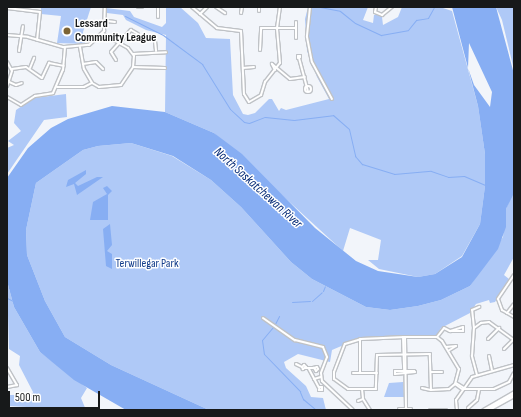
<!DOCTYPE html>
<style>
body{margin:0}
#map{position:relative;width:521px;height:417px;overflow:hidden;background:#f2f5fa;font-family:"Sofia Sans Condensed",sans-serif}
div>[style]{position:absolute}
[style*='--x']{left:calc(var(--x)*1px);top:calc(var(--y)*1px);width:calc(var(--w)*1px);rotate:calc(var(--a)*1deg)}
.green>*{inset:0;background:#afc9f7}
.water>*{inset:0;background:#87aef3}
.stream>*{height:1px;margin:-0.5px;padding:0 0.5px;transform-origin:0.5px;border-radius:0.5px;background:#87aef3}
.roads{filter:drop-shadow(1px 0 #bfc2c6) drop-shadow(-1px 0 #bfc2c6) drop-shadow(0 1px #bfc2c6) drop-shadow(0 -1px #bfc2c6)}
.minor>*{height:2px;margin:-1px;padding:0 1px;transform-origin:1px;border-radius:1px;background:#fff}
.minor>.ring{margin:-1px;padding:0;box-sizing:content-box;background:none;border:2px solid #fff;border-radius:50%}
.major>*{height:3px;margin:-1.5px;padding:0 1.5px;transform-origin:1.5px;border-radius:1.5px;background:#fff}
.dots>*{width:11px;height:11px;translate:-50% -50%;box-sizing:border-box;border:2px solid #fff;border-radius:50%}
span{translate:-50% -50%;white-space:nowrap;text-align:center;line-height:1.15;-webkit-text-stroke:3px #fff;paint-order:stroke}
.poi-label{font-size:12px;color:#17191a;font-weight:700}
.left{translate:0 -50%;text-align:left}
.park-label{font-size:12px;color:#123c8a}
.water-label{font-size:13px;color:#002774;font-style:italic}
.frame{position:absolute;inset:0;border:8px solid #17191a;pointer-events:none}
.scale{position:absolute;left:8px;top:391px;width:92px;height:18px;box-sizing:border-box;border:2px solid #17191a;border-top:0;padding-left:5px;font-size:12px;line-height:14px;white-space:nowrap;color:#17191a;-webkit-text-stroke:3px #fff;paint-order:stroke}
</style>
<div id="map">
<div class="green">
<div style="clip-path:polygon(41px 7px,91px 7px,83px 32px,85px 44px,57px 43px,61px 16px,41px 14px)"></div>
<div style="clip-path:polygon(166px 7px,180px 7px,198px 23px,206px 38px,230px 39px,233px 95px,243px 114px,248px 115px,255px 113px,269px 99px,272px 99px,279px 111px,281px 108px,286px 110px,329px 99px,317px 77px,307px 51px,305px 19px,308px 7px,368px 7px,363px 20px,373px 23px,374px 15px,377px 15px,382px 17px,383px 25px,398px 17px,402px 7px,440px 7px,452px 11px,478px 106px,485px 154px,485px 186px,480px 224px,462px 256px,435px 274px,418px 277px,379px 269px,368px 260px,378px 260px,381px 240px,350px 228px,343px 251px,214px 133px,165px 112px,166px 35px,146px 30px,126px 20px,123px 15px,107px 13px,106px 8px,130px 11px,134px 17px,162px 27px,166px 23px)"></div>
<div style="clip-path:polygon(496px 7px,514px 7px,514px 70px,502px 20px)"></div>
<div style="clip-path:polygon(66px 94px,67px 117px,44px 120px,7px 174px,7px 148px,14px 145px,8px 141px,21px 131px,14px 123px,16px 110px,34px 98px)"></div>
<div style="clip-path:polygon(131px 143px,172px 156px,211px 180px,241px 207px,291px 262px,312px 279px,366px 307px,390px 310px,418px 306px,441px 300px,470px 286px,503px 237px,506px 209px,514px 188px,514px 257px,504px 275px,509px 279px,495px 302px,490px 303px,489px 300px,476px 304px,470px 313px,441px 328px,436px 336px,360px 338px,332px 350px,330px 362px,298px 354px,284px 362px,286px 368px,306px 386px,311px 397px,323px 398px,326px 410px,209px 410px,111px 365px,65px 337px,45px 301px,27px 255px,26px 230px,36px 183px,83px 150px,98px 146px)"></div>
<div style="clip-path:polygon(7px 281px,14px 307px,40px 352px,87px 388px,81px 398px,86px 410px,7px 406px,7px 395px,32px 395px,33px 392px,19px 365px,20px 356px,9px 349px)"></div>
<div style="clip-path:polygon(403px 382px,404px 397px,384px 397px,389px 383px)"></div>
</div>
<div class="water">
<div style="clip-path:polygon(evenodd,452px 7px,496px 7px,514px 74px,513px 195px,506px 209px,506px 227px,498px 249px,470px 286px,441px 300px,418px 306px,390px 310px,366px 307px,312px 279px,291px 262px,241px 207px,211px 180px,173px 156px,131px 143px,98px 146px,83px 150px,36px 183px,26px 230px,27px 255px,45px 301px,65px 337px,111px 365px,209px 410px,126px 410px,74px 380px,40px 352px,14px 307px,7px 281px,7px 178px,28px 148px,51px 128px,68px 119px,112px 106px,165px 112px,214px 133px,242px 154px,315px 228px,356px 261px,378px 271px,418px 277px,435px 274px,462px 257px,480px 224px,485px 186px,485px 154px,478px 106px,452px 7px,469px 43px,492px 92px,490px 107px,474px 85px,468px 68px,469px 43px)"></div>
<div style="clip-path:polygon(86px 170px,86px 174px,75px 183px,78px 186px,97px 177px,103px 177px,77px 195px,74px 184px,66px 187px,68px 180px)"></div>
<div style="clip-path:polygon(107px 186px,112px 191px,108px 195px,108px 220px,90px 220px,93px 202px,107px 194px,103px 188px)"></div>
<div style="clip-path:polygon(110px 224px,112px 245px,107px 251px,112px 254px,112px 269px,106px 266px,103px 229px)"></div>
</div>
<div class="stream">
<div style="--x:320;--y:7;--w:20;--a:11"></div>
<div style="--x:340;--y:11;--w:19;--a:39"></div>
<div style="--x:355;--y:23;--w:29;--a:25"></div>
<div style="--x:381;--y:35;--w:27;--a:-10"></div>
<div style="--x:408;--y:30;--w:13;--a:-51"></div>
<div style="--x:416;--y:20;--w:12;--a:-9"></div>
<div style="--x:428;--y:18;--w:13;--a:-61"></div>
<div style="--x:125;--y:16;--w:42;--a:26.6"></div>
<div style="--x:163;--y:35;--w:49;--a:36.6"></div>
<div style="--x:202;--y:64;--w:53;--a:58.1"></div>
<div style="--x:230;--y:109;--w:19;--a:43"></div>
<div style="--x:244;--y:122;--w:5;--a:11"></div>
<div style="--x:249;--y:123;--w:17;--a:-21"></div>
<div style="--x:265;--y:117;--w:29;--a:6"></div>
<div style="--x:294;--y:120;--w:39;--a:-7"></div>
<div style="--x:333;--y:115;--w:21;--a:41"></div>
<div style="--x:349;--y:129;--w:28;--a:77"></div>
<div style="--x:355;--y:156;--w:11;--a:49"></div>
<div style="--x:362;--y:164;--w:34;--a:17"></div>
<div style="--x:394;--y:174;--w:37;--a:-5"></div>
<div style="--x:431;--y:171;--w:18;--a:19"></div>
<div style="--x:448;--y:177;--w:16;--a:-4"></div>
<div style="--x:464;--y:176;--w:23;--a:23"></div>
<div style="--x:323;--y:291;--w:5;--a:-68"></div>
<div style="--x:7;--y:298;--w:7;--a:27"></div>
<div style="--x:312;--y:301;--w:13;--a:-42"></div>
<div style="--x:292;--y:302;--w:18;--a:-3"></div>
<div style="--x:275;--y:324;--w:9;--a:-63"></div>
<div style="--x:273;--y:327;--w:17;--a:130"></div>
<div style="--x:262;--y:340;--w:14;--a:82"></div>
<div style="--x:264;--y:354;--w:52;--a:45.8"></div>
<div style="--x:300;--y:392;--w:8;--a:67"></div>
<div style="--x:303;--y:399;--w:17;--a:40"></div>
</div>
<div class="roads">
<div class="minor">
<div style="--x:138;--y:7;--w:4;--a:0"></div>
<div style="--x:192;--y:7;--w:33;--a:40"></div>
<div style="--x:217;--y:28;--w:24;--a:7"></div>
<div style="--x:241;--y:31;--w:63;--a:87.3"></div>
<div style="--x:244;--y:94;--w:9;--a:58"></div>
<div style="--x:249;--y:102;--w:14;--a:-30"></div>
<div style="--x:261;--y:95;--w:14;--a:-73"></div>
<div style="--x:265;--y:82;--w:24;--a:-52"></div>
<div style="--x:280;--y:63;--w:35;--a:-95"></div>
<div style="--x:277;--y:28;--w:21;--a:-82"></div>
<div style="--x:216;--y:7;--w:11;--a:34"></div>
<div style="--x:259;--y:7;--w:4;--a:90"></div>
<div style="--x:310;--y:7;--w:30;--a:96"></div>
<div style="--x:307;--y:37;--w:25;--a:79"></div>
<div style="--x:312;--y:62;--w:42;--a:61.6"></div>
<div style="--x:376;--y:7;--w:5;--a:101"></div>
<div style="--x:375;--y:12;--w:8;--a:23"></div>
<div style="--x:382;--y:15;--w:13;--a:-39"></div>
<div style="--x:7;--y:8;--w:33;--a:7"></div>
<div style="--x:40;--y:12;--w:28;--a:96"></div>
<div style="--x:241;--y:13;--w:6;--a:-81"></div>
<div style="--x:200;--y:14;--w:10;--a:-45"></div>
<div style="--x:158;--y:17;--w:10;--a:-90"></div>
<div style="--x:107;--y:21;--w:8;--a:7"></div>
<div style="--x:296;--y:22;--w:16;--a:90"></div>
<div style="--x:7;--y:35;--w:21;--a:5"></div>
<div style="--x:28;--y:37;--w:37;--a:16"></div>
<div style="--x:64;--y:47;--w:25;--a:-5"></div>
<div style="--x:89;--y:45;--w:21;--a:-43"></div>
<div style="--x:104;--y:31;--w:24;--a:-88"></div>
<div style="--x:155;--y:41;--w:10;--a:84"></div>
<div style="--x:80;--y:47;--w:22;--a:80"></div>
<div style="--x:84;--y:69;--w:16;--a:60"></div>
<div style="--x:92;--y:83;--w:8;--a:30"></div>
<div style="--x:99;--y:87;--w:22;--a:-5"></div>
<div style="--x:121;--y:85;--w:22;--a:-56"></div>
<div style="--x:133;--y:67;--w:11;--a:-85"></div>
<div style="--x:134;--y:56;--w:10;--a:-127"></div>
<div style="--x:128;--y:48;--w:29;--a:-151"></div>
<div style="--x:260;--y:50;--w:22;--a:-87"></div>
<div style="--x:261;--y:28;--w:35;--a:0"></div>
<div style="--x:19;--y:51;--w:25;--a:-81"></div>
<div style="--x:133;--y:54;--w:33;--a:-3"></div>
<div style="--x:298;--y:56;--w:2;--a:0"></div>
<div style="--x:300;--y:56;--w:1;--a:90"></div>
<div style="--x:300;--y:57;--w:2;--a:153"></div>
<div style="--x:298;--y:58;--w:2;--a:-90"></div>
<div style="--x:299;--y:58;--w:34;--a:75"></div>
<div style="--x:116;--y:60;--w:9;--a:-122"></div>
<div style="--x:111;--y:52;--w:30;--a:-48"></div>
<div style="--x:131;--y:30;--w:8;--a:30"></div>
<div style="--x:7;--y:62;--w:10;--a:61"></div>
<div style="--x:12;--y:71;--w:16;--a:108"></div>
<div style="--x:83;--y:64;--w:13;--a:-9"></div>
<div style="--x:96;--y:62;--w:10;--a:45"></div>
<div style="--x:133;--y:67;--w:32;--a:2"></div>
<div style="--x:30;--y:68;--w:11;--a:-68"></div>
<div style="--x:243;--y:68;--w:11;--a:-5"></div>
<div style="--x:12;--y:69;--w:14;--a:-8"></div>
<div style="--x:26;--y:67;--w:19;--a:35"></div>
<div style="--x:42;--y:78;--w:17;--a:-65"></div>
<div style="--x:49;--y:63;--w:15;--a:11"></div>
<div style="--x:275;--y:70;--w:7;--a:-117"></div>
<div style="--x:272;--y:64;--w:23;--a:40"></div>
<div style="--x:290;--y:79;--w:15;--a:-8"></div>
<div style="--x:7;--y:81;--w:10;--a:24"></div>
<div style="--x:16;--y:85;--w:6;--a:-18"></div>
<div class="ring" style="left:305px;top:86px;width:4px;height:4px"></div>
<div style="--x:57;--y:87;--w:27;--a:0"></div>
<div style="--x:84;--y:87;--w:9;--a:-27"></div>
<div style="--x:7;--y:97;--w:16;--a:30"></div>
<div style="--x:21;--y:105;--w:17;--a:-33"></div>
<div style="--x:35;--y:96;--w:18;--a:-9"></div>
<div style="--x:53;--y:93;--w:25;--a:-67"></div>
<div style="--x:63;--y:70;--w:23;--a:-85"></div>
<div style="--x:514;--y:275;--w:29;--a:124"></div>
<div style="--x:498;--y:299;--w:12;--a:70"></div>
<div style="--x:502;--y:310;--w:14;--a:30"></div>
<div style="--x:507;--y:313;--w:11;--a:-52"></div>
<div style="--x:263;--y:318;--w:39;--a:35"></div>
<div style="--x:295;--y:340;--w:29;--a:14"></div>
<div style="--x:323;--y:347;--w:11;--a:68"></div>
<div style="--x:327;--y:357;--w:17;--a:111"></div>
<div style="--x:321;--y:373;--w:8;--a:83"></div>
<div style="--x:322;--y:381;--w:42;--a:43.1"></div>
<div style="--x:474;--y:328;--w:9;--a:-36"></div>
<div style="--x:481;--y:323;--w:8;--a:-7"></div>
<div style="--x:489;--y:322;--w:31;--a:36"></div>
<div style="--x:403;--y:337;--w:35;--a:88"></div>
<div style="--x:405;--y:337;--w:32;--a:0"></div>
<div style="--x:437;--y:337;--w:6;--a:39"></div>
<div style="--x:442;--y:341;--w:33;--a:59"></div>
<div style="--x:459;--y:369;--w:16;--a:105"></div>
<div style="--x:455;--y:384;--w:8;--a:140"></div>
<div style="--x:449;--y:389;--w:18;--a:177"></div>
<div style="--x:431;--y:390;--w:36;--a:-92"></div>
<div style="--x:430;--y:354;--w:53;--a:178.9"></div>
<div style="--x:377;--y:355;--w:34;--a:92"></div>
<div style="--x:376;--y:389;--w:28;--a:180"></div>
<div style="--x:348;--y:389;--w:17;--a:-144"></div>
<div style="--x:334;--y:379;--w:7;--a:-90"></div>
<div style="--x:334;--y:372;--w:30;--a:-69"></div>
<div style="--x:345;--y:344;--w:17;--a:-17"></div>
<div style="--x:361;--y:339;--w:44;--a:-2.6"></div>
<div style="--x:405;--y:337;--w:73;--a:89.2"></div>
<div style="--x:437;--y:337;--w:11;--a:-52"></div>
<div style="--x:444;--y:328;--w:7;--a:27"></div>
<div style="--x:450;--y:331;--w:13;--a:0"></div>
<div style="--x:463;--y:331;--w:4;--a:-90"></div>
<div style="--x:463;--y:327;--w:14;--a:163"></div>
<div style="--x:360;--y:339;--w:34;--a:90"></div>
<div style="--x:360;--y:373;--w:17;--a:0"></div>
<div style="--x:488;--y:339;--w:16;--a:-45"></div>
<div style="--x:446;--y:347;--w:10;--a:-6"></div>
<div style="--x:456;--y:346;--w:9;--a:148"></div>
<div style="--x:504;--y:349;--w:14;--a:-45"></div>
<div style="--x:489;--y:356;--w:14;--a:78"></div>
<div style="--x:296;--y:364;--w:7;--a:27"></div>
<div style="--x:304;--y:365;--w:3;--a:45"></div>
<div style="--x:306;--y:367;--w:4;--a:146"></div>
<div style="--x:303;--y:369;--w:2;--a:-117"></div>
<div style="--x:302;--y:367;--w:3;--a:-45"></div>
<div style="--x:317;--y:367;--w:2;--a:63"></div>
<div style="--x:318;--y:369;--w:3;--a:135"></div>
<div style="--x:316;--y:371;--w:4;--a:-124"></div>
<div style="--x:314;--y:368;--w:3;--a:-18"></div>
<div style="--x:7;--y:368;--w:20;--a:60"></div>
<div style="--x:17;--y:385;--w:10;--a:169"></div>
<div style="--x:305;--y:368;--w:10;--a:0"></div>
<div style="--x:309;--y:369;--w:21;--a:62"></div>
<div style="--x:395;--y:371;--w:19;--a:0"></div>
<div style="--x:414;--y:371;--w:1;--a:45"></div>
<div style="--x:415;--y:372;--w:20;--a:174"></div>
<div style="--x:395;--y:374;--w:3;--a:-90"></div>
<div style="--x:431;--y:372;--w:11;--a:0"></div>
<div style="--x:353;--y:373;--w:7;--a:0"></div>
<div style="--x:477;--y:375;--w:20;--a:-105"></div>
<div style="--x:472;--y:356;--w:28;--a:-86"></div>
<div style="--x:474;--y:328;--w:18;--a:-96"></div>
<div style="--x:472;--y:310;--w:8;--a:-23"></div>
<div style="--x:314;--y:379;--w:7;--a:-16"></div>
<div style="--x:456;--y:383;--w:9;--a:32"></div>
<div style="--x:455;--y:384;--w:9;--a:36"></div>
<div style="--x:320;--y:387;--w:2;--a:0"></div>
<div style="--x:322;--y:387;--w:3;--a:90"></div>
<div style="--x:322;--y:390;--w:3;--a:180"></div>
<div style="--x:319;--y:390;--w:3;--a:-72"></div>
<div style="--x:422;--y:388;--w:9;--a:13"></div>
<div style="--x:362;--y:389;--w:10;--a:84"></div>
<div style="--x:363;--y:399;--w:13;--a:58"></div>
<div style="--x:463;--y:389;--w:31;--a:0"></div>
<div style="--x:494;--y:389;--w:17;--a:-25"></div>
<div style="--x:509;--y:382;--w:10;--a:-61"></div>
<div style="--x:358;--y:401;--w:5;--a:-22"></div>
<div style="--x:468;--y:408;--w:12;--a:-42"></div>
<div style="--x:477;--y:400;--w:10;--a:-79"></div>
<div style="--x:399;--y:409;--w:12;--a:0"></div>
<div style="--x:12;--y:410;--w:12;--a:-5"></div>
<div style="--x:430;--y:410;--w:16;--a:0"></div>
<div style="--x:457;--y:410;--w:10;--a:-96"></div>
<div style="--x:456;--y:400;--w:28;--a:-55"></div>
<div style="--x:472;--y:377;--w:44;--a:-15.9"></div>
</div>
<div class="major">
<div style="--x:483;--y:410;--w:36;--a:-30"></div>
<div style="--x:487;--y:410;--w:31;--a:-29"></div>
</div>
</div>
<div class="dots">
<div style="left:67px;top:31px;background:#7c6334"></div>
</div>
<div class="poi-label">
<span class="left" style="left:75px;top:31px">Lessard<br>Community League</span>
</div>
<div class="park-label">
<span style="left:147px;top:264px">Terwillegar Park</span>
</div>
<div class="water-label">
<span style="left:258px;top:188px;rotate:42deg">North Saskatchewan River</span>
</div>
<div class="frame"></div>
<div class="scale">500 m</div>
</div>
